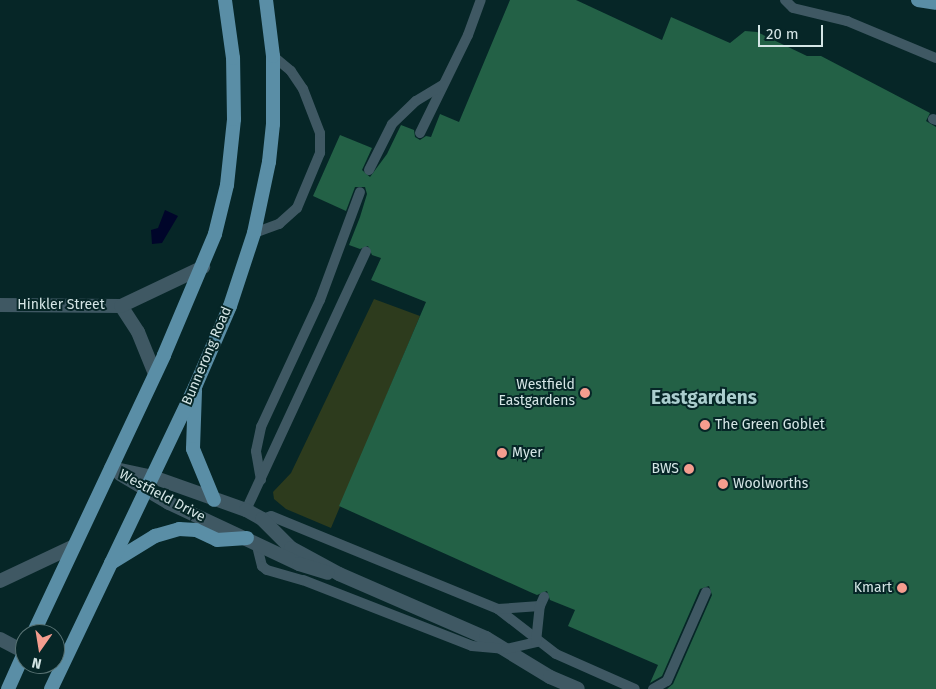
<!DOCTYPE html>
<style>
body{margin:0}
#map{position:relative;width:936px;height:689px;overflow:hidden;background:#062627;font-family:"Fira Sans",sans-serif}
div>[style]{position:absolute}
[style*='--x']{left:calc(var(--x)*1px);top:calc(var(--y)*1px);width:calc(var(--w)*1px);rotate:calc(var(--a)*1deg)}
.green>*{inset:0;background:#2d3b1d}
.water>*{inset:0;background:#00052a}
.building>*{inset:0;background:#236146}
.service>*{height:10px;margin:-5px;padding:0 5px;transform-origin:5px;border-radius:5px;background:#3f5863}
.minor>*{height:14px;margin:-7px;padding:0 7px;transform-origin:7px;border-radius:7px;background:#3f5863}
.primary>*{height:14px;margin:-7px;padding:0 7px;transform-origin:7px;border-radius:7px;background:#5a8ea6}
.service-bridge>*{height:10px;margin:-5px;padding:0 5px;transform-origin:5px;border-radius:5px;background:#3f5863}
.dots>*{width:14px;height:14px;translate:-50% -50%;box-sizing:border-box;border:2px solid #062627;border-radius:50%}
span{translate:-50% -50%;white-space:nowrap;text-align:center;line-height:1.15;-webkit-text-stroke:4px #062627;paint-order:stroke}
.street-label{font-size:14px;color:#d4e5e5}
.poi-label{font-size:14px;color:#d4e5e5}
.right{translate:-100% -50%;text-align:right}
.left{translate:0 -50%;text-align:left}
.district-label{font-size:19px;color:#abcece;font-weight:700}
.north{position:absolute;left:15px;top:624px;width:50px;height:50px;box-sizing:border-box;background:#062627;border:1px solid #587273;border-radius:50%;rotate:193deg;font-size:14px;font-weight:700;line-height:20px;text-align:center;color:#d4e5e5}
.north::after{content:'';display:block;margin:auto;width:18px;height:22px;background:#f59d8f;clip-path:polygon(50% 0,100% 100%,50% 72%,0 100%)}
.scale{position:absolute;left:758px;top:25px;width:65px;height:22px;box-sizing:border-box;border:2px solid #d4e5e5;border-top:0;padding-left:6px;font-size:15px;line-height:18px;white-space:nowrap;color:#d4e5e5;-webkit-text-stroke:4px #062627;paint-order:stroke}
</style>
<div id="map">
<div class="green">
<div style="clip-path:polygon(374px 299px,420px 316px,331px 528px,286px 509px,274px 499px,273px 492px,291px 473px)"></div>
</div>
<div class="water">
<div style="clip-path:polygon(165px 210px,178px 216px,162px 243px,152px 244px,151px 230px,158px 228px)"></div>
</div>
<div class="building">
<div style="clip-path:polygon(510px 0,576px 0,662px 40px,671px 17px,730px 43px,745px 31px,757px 32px,807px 56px,821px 56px,930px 113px,926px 121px,936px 127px,936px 689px,667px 689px,673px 684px,712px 595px,709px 586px,700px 589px,662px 676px,650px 683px,658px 665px,568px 626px,575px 610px,550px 600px,547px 591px,537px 595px,530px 592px,339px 506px,426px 302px,371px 280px,381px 258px,372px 255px,368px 246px,360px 249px,349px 245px,360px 217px,367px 194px,365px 187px,355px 187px,346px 211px,313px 196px,340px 135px,372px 148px,362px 170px,370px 177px,387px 154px,401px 125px,414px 130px,415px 137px,420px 140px,426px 136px,431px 137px,440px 114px,459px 122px)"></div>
</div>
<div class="service">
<div style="--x:785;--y:0;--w:11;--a:45"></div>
<div style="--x:793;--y:8;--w:56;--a:13.5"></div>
<div style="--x:847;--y:21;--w:96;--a:22.6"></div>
<div style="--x:933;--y:119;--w:3;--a:18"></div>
<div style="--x:420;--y:133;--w:109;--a:-63.9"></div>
<div style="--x:468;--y:35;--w:37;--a:-70"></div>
<div style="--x:369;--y:170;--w:51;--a:-63.4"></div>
<div style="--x:392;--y:124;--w:33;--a:-44"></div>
<div style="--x:416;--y:101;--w:31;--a:-31"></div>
<div style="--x:254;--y:233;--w:27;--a:-20"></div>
<div style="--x:279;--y:224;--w:24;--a:-42"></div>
<div style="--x:297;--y:208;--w:60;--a:-67.3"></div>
<div style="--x:320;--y:153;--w:20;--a:-90"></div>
<div style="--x:320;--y:133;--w:47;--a:-111.1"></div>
<div style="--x:303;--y:89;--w:22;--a:-124"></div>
<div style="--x:291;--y:71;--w:23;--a:-140"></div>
<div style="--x:261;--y:480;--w:29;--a:-100"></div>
<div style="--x:256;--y:451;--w:25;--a:-78"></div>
<div style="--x:261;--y:427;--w:140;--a:-65.1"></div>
<div style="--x:320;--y:300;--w:115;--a:-69.7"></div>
<div style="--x:246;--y:510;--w:285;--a:-65.1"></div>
<div style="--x:262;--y:519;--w:9;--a:-18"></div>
<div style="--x:271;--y:516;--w:245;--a:22.3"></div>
<div style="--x:498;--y:609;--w:73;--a:37.8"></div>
<div style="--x:556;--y:654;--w:86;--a:23.9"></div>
<div style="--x:256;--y:542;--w:25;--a:76"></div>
<div style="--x:262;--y:566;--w:6;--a:39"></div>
<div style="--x:267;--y:570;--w:37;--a:16"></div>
<div style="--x:303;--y:580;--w:181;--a:21.3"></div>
<div style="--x:498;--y:609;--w:42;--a:-4.1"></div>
<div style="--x:540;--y:606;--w:10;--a:-66"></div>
<div style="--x:653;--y:689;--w:16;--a:-30"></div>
<div style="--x:667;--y:681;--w:97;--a:-66.3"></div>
</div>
<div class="minor">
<div style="--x:0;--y:305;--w:121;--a:0.5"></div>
<div style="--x:155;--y:374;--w:45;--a:-112"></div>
<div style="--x:138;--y:332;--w:31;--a:-123"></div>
<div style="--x:121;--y:306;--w:91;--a:-25.4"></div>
<div style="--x:111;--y:468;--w:43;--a:12.1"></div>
<div style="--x:153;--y:477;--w:99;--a:19.5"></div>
<div style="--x:246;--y:510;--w:18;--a:29"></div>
<div style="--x:262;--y:519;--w:41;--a:45"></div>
<div style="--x:291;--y:548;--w:55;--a:28.4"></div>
<div style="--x:339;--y:574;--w:160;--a:23.5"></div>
<div style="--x:486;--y:638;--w:75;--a:31.4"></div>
<div style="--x:550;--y:677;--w:30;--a:23"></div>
<div style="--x:120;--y:474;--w:57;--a:30.6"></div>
<div style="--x:169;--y:503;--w:144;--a:25.1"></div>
<div style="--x:299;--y:564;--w:30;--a:17"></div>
<div style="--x:0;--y:581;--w:82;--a:-25.3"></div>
<div style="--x:0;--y:639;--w:27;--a:28"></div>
</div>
<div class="primary">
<div style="--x:918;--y:0;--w:18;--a:9"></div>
<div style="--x:195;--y:391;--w:58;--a:92"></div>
<div style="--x:193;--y:449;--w:55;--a:67.6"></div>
<div style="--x:111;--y:563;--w:52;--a:-31.5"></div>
<div style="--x:155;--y:536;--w:25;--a:-16"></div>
<div style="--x:179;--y:529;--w:17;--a:3"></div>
<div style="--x:196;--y:530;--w:23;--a:25"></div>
<div style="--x:217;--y:540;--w:30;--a:-4"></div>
<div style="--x:33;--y:634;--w:308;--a:-64.8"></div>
<div style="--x:164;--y:355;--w:131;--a:-67.1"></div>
<div style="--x:215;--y:234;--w:50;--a:-76.2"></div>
<div style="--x:227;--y:185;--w:66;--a:-83.9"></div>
<div style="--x:234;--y:119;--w:61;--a:-90.9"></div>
<div style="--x:233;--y:58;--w:59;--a:-97.9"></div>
<div style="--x:8;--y:689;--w:42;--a:-65.9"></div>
<div style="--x:51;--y:689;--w:335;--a:-64.5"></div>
<div style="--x:195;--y:387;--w:88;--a:-66.6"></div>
<div style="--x:230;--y:306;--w:77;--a:-71.8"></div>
<div style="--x:254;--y:233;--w:73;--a:-78.1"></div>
<div style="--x:269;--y:162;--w:38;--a:-84"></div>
<div style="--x:273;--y:124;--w:68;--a:-90"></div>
<div style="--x:273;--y:56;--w:56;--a:-97.1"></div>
</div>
<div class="service-bridge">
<div style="--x:472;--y:646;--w:34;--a:5"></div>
<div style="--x:506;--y:649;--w:31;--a:-13"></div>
<div style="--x:536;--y:642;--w:36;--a:-84"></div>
</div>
<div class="dots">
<div style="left:585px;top:393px;background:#f59d8f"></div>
<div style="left:705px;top:425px;background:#f59d8f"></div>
<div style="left:502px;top:453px;background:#f59d8f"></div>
<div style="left:689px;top:469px;background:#f59d8f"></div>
<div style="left:723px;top:484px;background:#f59d8f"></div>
<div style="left:902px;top:588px;background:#f59d8f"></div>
</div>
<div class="street-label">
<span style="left:61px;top:305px">Hinkler Street</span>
<span style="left:207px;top:356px;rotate:-67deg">Bunnerong Road</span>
<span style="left:162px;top:496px;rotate:28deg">Westfield Drive</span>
</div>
<div class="poi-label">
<span class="right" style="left:575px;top:393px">Westfield<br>Eastgardens</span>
<span class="left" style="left:715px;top:425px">The Green Goblet</span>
<span class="left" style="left:512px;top:453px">Myer</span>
<span class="right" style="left:679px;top:469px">BWS</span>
<span class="left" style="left:733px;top:484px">Woolworths</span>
<span class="right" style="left:892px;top:588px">Kmart</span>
</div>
<div class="district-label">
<span style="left:704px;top:398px">Eastgardens</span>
</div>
<div class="north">N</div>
<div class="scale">20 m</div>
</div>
